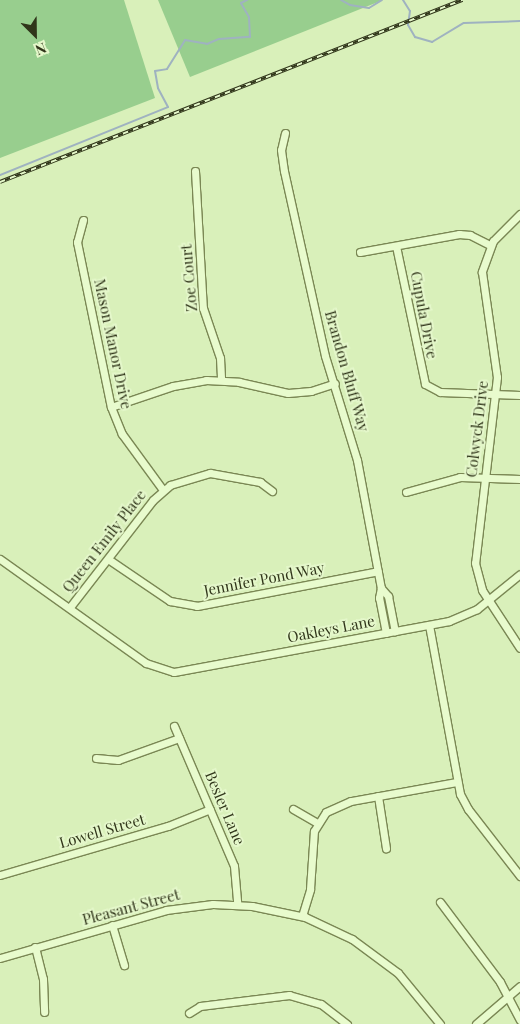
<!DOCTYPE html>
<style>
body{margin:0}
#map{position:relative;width:520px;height:1024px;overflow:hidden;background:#d9f0ba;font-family:"Playfair Display",serif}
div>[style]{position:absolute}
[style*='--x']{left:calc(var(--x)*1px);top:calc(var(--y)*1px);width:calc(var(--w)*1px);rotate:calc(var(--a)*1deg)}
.green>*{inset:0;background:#98ce8e}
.stream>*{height:2px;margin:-1px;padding:0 1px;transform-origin:1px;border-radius:1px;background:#9fb2c0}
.roads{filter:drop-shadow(1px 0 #7a8754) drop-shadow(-1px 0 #7a8754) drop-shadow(0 1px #7a8754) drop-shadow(0 -1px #7a8754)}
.minor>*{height:7px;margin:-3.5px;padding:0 3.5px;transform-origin:3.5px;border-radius:3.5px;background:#e8fbcd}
.rail>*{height:4px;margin-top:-2px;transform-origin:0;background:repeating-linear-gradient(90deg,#e4f7ca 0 5.5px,#30351a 0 11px);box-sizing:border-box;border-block:1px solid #30351a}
span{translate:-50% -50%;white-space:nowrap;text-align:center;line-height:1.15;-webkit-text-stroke:4px #e4f7ca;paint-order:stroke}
.street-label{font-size:15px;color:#30351a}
.north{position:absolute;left:10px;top:10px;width:50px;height:50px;-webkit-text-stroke:4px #e4f7ca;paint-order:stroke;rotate:157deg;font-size:14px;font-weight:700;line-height:20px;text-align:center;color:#30351a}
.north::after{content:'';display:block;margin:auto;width:18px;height:22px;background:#30351a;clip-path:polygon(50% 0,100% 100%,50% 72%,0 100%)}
</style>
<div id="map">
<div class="green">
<div style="clip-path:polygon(0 0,124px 0,155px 98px,0 158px)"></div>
<div style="clip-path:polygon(158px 0,383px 0,190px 77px)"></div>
</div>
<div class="stream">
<div style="--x:341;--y:0;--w:10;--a:29"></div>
<div style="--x:350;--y:5;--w:19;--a:9"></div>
<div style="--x:369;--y:8;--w:15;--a:-32"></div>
<div style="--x:403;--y:0;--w:13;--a:58"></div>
<div style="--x:410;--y:11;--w:14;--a:98"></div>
<div style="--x:408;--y:25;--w:14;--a:60"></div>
<div style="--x:415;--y:37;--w:18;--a:16"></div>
<div style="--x:432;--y:42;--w:37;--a:-31"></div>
<div style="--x:464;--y:23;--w:56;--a:-2"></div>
<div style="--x:0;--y:175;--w:181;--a:-22"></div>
<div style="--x:168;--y:107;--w:21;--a:-118"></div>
<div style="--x:158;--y:88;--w:17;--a:-100"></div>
<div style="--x:155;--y:71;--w:12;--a:-9"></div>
<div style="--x:167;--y:69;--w:34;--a:-58"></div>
<div style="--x:185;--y:40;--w:22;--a:10"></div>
<div style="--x:207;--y:44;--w:13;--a:-23"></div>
<div style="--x:219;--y:39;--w:31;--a:-4"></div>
<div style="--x:250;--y:37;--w:20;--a:-93"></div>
<div style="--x:249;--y:17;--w:16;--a:-120"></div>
<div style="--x:241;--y:3;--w:7;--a:-27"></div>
</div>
<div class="roads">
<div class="minor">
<div style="--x:285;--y:133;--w:17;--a:103"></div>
<div style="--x:281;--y:150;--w:21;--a:82"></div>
<div style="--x:284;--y:171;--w:189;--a:77.5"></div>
<div style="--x:325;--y:356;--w:109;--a:72.9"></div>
<div style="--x:357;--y:460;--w:130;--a:79.4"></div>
<div style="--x:195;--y:171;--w:137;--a:86.7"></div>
<div style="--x:203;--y:308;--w:53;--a:71.2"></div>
<div style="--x:220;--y:358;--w:22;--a:87"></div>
<div style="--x:520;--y:214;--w:38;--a:135"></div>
<div style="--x:493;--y:241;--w:33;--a:110"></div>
<div style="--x:482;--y:272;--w:106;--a:81.9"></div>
<div style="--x:497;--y:377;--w:187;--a:96.7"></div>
<div style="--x:475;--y:563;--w:28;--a:75"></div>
<div style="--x:482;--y:590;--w:69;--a:56.8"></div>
<div style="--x:83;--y:220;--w:23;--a:105"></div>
<div style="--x:77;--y:242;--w:168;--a:78.4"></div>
<div style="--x:111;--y:407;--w:29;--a:68"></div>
<div style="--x:122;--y:434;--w:69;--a:53.8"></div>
<div style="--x:396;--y:246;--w:141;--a:78.1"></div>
<div style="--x:425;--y:384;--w:17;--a:28"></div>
<div style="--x:440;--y:392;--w:80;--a:2.1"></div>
<div style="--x:360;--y:252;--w:101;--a:-10.3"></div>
<div style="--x:459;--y:234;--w:11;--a:5"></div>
<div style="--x:470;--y:235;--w:22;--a:27"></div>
<div style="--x:111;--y:407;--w:65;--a:-18.7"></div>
<div style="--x:173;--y:386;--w:34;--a:-10"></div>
<div style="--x:206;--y:380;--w:33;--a:3"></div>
<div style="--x:239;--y:382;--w:50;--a:12.7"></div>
<div style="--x:288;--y:393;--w:23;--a:-5"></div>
<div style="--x:311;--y:391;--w:25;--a:-18"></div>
<div style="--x:406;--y:492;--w:56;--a:-15.5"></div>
<div style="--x:460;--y:477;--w:60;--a:1.9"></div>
<div style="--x:0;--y:559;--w:179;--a:35.5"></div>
<div style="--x:146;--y:663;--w:29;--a:18"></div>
<div style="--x:174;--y:672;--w:280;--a:-10.5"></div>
<div style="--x:449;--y:621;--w:30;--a:-23"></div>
<div style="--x:477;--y:609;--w:55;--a:-39.1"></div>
<div style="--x:108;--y:559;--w:75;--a:34.1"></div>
<div style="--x:170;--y:601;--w:27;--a:10"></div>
<div style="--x:197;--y:606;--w:184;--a:-10.9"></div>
<div style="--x:70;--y:607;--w:135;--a:-52.2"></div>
<div style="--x:153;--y:500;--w:23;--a:-41"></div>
<div style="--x:170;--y:485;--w:42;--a:-16.7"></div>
<div style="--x:210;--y:473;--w:51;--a:10.2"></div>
<div style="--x:260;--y:482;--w:15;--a:37"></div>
<div style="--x:429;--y:625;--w:172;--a:79.6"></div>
<div style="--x:460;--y:794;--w:17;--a:62"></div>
<div style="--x:468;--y:809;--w:85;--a:52.2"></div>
<div style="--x:386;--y:633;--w:36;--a:-101"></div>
<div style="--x:379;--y:598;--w:10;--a:-79"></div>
<div style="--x:381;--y:588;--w:11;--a:49"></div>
<div style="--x:388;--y:596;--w:36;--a:79"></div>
<div style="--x:174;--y:726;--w:152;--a:66.8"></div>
<div style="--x:234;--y:866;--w:38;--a:85"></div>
<div style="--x:96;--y:758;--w:22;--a:5"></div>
<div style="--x:118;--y:760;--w:65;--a:-19.8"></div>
<div style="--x:378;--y:796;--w:53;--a:81.3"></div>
<div style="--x:293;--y:809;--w:28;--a:30"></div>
<div style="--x:0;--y:875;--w:175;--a:-16.3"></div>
<div style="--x:168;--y:826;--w:45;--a:-22"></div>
<div style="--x:440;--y:902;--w:100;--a:53.1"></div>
<div style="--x:500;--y:982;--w:43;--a:62.2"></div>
<div style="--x:302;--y:916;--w:28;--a:-73"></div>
<div style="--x:310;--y:889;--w:58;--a:-86.1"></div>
<div style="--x:314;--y:831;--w:22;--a:-58"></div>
<div style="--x:326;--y:812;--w:27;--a:-24"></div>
<div style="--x:351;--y:801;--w:108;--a:-10.2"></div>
<div style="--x:112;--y:925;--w:42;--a:73.3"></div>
<div style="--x:35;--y:947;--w:33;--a:76"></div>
<div style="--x:43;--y:979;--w:33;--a:88"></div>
<div style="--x:0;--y:958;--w:173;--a:-16.1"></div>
<div style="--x:166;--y:910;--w:47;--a:-7.3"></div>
<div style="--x:213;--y:904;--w:39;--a:3"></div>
<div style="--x:252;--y:906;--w:54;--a:11.7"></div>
<div style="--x:305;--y:917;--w:52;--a:25.1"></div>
<div style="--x:352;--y:939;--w:57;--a:36.5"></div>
<div style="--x:398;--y:973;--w:66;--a:50.5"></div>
<div style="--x:189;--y:1013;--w:13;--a:-32"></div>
<div style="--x:200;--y:1006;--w:90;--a:-7"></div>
<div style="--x:289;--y:995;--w:33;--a:16"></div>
<div style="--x:321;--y:1004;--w:33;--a:38"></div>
<div style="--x:476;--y:1024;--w:58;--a:-40.8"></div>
</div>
</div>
<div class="rail">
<div style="--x:0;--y:182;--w:497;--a:-21.5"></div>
</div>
<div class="street-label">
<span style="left:189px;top:278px;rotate:-95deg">Zoe Court</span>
<span style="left:424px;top:315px;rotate:79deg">Cupula Drive</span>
<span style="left:113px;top:344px;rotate:78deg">Mason Manor Drive</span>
<span style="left:347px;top:371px;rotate:74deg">Brandon Bluff Way</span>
<span style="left:477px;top:429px;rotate:-83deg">Colwyck Drive</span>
<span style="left:104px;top:541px;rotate:-52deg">Queen Emily Place</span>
<span style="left:264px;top:579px;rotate:-11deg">Jennifer Pond Way</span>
<span style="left:331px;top:629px;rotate:-11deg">Oakleys Lane</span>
<span style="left:225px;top:808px;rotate:67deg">Besler Lane</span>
<span style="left:102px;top:831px;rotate:-16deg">Lowell Street</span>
<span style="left:131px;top:907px;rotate:-15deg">Pleasant Street</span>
</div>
<div class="north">N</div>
</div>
